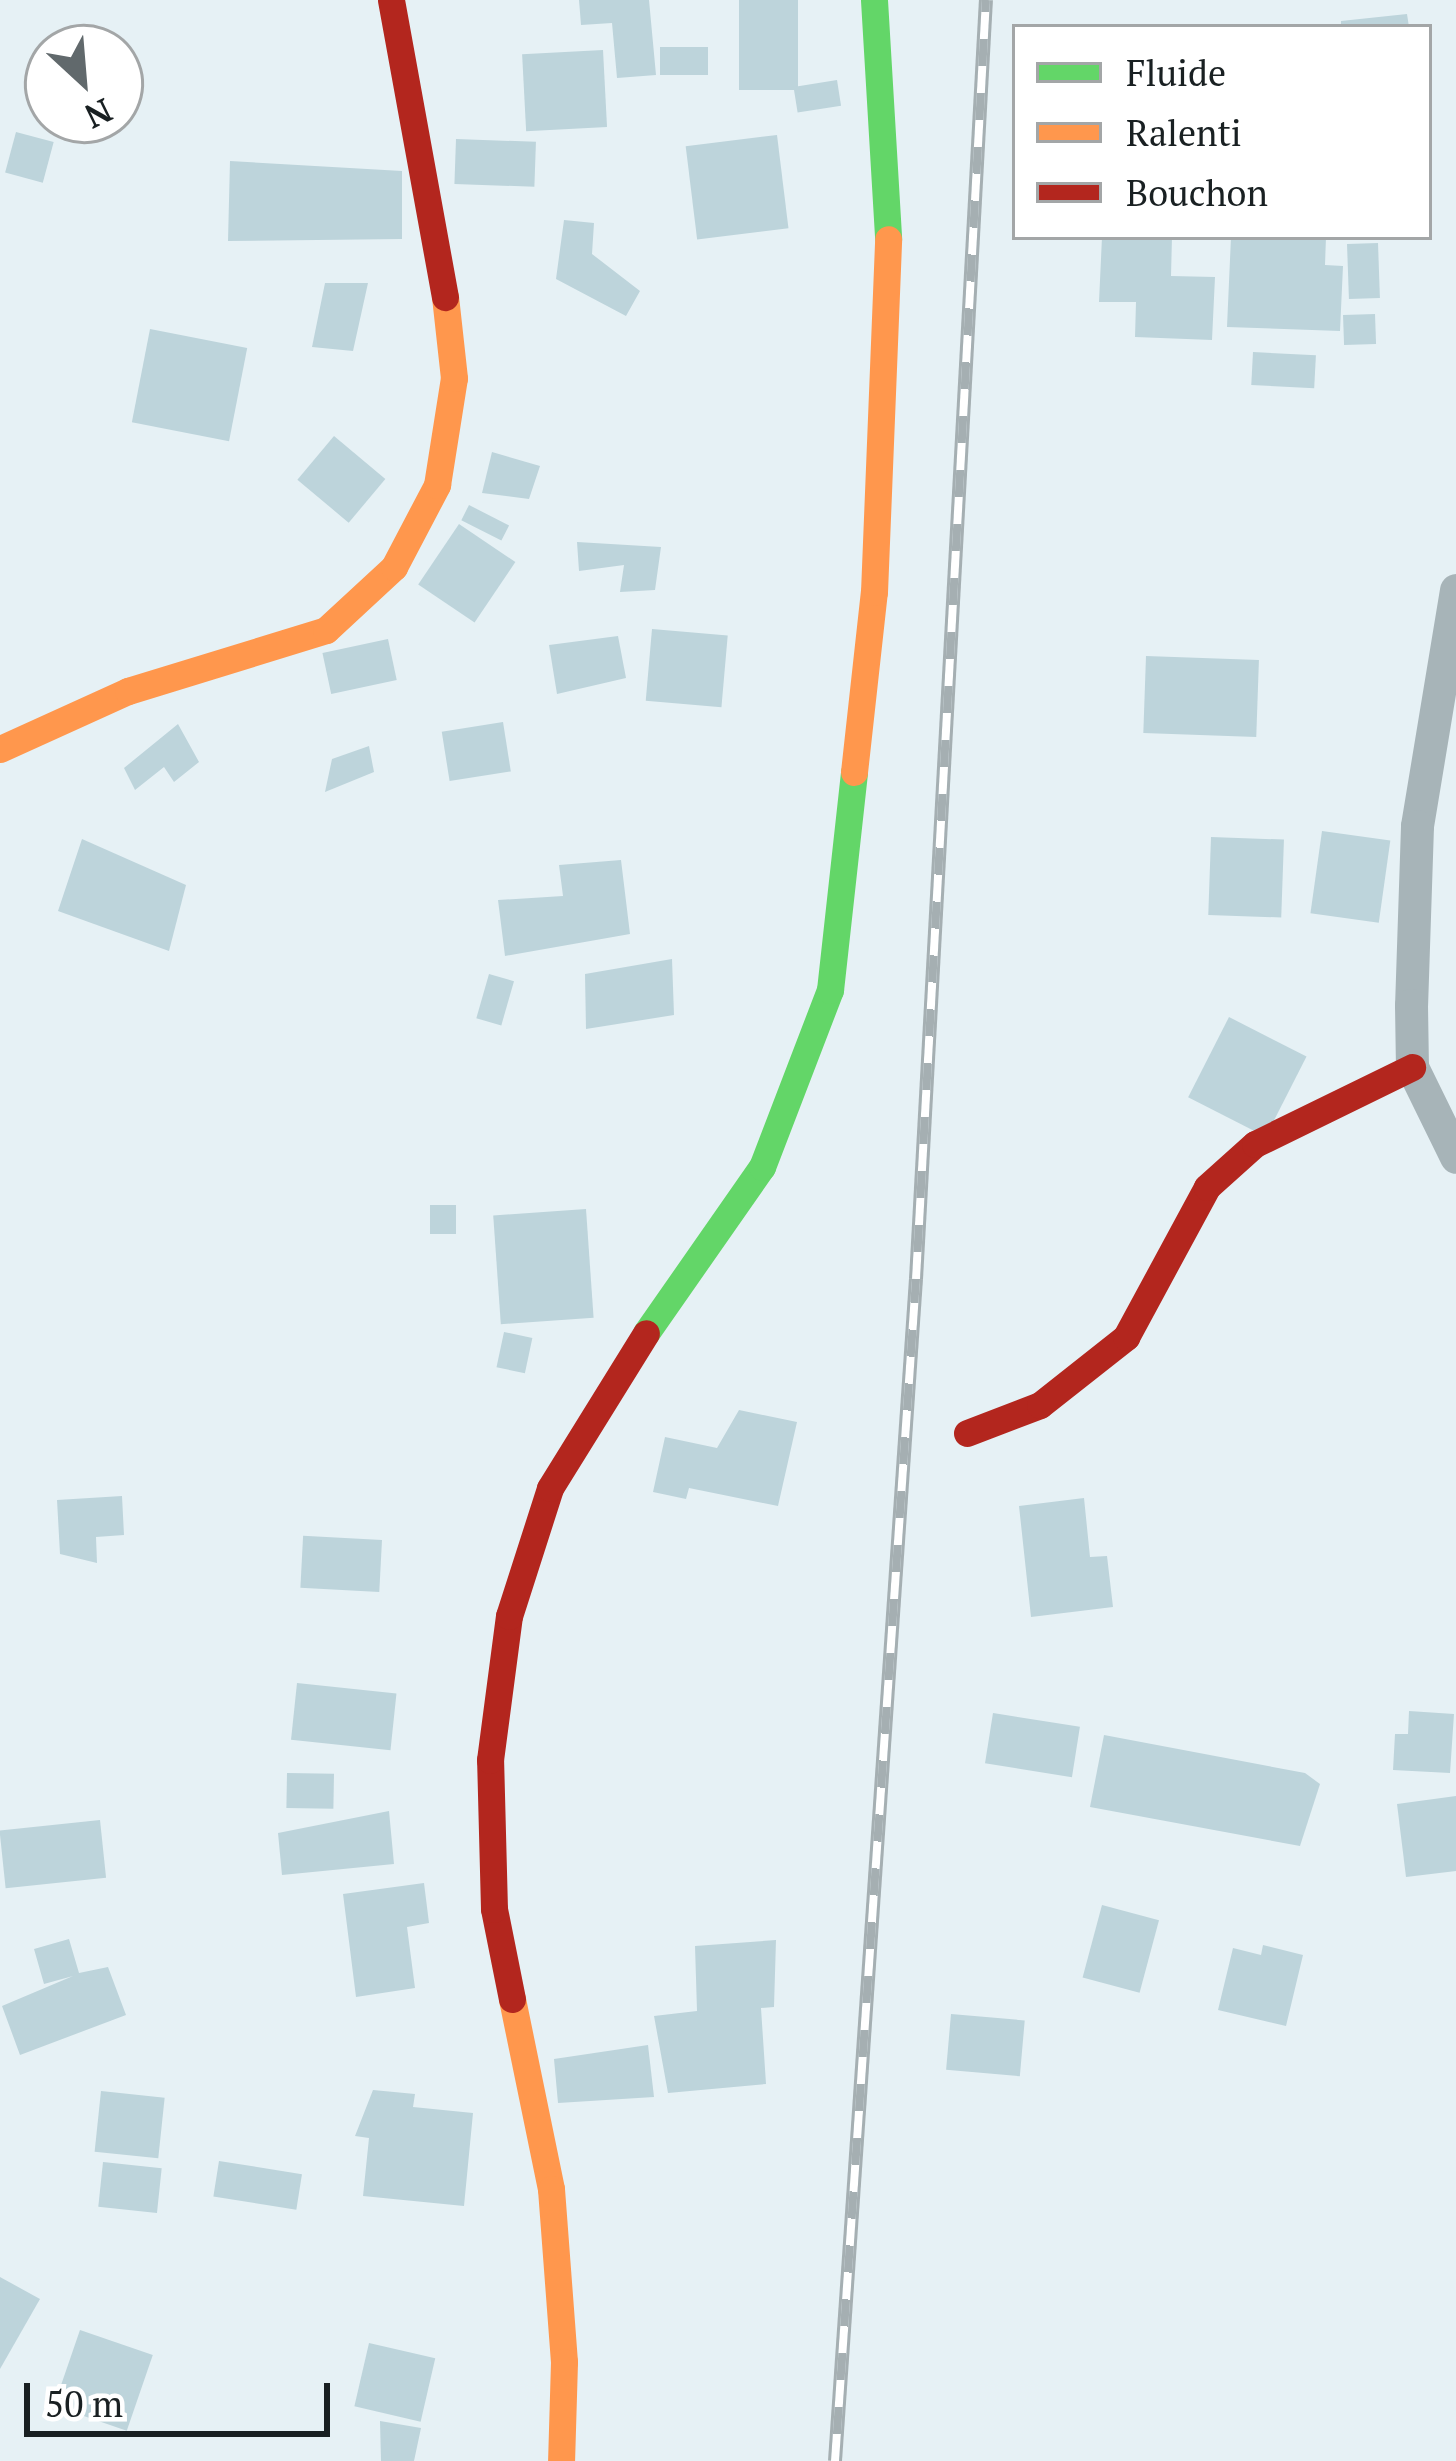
<!DOCTYPE html>
<style>
body{margin:0}
#map{position:relative;width:1456px;height:2461px;overflow:hidden;background:#e6f1f5;font-family:"PT Serif",serif}
div>[style]{position:absolute}
[style*='--x']{left:calc(var(--x)*1px);top:calc(var(--y)*1px);width:calc(var(--w)*1px);rotate:calc(var(--a)*1deg)}
.building>*{inset:0;background:#bdd4db;transform-origin:0 0}
.street>*{height:33px;margin:-16.5px;padding:0 16.5px;transform-origin:16.5px;border-radius:16.5px;background:#a7b4b8}
.fast>*{height:27px;margin:-13.5px;padding:0 13.5px;transform-origin:13.5px;border-radius:13.5px;background:#63d668}
.slow>*{height:27px;margin:-13.5px;padding:0 13.5px;transform-origin:13.5px;border-radius:13.5px;background:#ff974d}
.jam>*{height:27px;margin:-13.5px;padding:0 13.5px;transform-origin:13.5px;border-radius:13.5px;background:#b3261e}
.rail>*{height:14px;margin-top:-7px;transform-origin:0;background:repeating-linear-gradient(90deg,#fff 0 27px,#a5afb2 0 54px);box-sizing:border-box;border-block:3px solid #a5afb2}
span{translate:-50% -50%;white-space:nowrap;text-align:center;line-height:1.15;-webkit-text-stroke:9px #fff;paint-order:stroke}
.legend{position:absolute;left:1012px;top:24px;width:420px;height:216px;box-sizing:border-box;background:#fff;border:3px solid #a3a6a7;margin:0;padding:15px 21px;list-style:none;font-size:36px;color:#192022}
.legend li{display:flex;align-items:center;gap:24px;height:60px}
.legend b{width:60px;border:3px solid #a3a6a7}
.north{position:absolute;left:24px;top:24px;width:120px;height:120px;box-sizing:border-box;background:#fff;border:3px solid #a3a6a7;border-radius:50%;rotate:154deg;font-size:33px;font-weight:700;line-height:48px;text-align:center;color:#192022}
.north::after{content:'';display:block;margin:auto;width:42px;height:54px;background:#61696c;clip-path:polygon(50% 0,100% 100%,50% 72%,0 100%)}
.scale{position:absolute;left:24px;top:2383px;width:306px;height:54px;box-sizing:border-box;border:6px solid #192022;border-top:0;padding-left:15px;font-size:36px;line-height:42px;white-space:nowrap;color:#192022;-webkit-text-stroke:9px #fff;paint-order:stroke}
</style>
<div id="map">
<div class="building">
<div style="clip-path:polygon(579px 0,649px 0,656px 75px,617px 78px,612px 23px,581px 25px)"></div>
<div style="left:739px;top:0;width:59px;height:90px"></div>
<div style="clip-path:polygon(1407px 14px,1409px 27px,1341px 27px,1341px 21px)"></div>
<div style="left:660px;top:47px;width:48px;height:28px"></div>
<div style="left:603px;top:50px;width:77px;height:81px;rotate:87deg"></div>
<div style="left:837px;top:80px;width:26px;height:44px;rotate:81deg"></div>
<div style="left:16px;top:132px;width:39px;height:42px;rotate:15deg"></div>
<div style="left:777px;top:135px;width:94px;height:92px;rotate:83deg"></div>
<div style="left:456px;top:139px;width:80px;height:45px;rotate:2deg"></div>
<div style="clip-path:polygon(230px 161px,402px 171px,402px 239px,228px 241px)"></div>
<div style="clip-path:polygon(564px 220px,594px 223px,592px 254px,640px 291px,626px 316px,556px 279px)"></div>
<div style="clip-path:polygon(1102px 237px,1172px 237px,1171px 276px,1215px 277px,1212px 340px,1135px 337px,1136px 302px,1099px 302px)"></div>
<div style="clip-path:polygon(1231px 237px,1326px 237px,1325px 265px,1343px 266px,1340px 331px,1227px 327px)"></div>
<div style="left:1378px;top:243px;width:55px;height:31px;rotate:88deg"></div>
<div style="clip-path:polygon(325px 283px,368px 283px,353px 351px,312px 347px)"></div>
<div style="left:1375px;top:314px;width:30px;height:32px;rotate:88deg"></div>
<div style="left:150px;top:329px;width:99px;height:95px;rotate:11deg"></div>
<div style="left:1253px;top:352px;width:63px;height:33px;rotate:3deg"></div>
<div style="left:334px;top:436px;width:67px;height:57px;rotate:40deg"></div>
<div style="clip-path:polygon(492px 452px,540px 466px,529px 499px,482px 493px)"></div>
<div style="left:469px;top:505px;width:45px;height:17px;rotate:27deg"></div>
<div style="left:459px;top:524px;width:68px;height:73px;rotate:34deg"></div>
<div style="clip-path:polygon(577px 542px,661px 547px,655px 590px,620px 592px,624px 565px,579px 571px)"></div>
<div style="left:652px;top:629px;width:76px;height:72px;rotate:5deg"></div>
<div style="clip-path:polygon(618px 636px,626px 678px,557px 694px,549px 645px)"></div>
<div style="left:388px;top:639px;width:42px;height:67px;rotate:78deg"></div>
<div style="left:1146px;top:656px;width:113px;height:77px;rotate:2deg"></div>
<div style="left:503px;top:722px;width:50px;height:62px;rotate:81deg"></div>
<div style="clip-path:polygon(178px 724px,199px 762px,174px 782px,164px 767px,135px 790px,124px 768px)"></div>
<div style="clip-path:polygon(369px 746px,374px 772px,325px 792px,332px 759px)"></div>
<div style="left:1322px;top:831px;width:69px;height:83px;rotate:8deg"></div>
<div style="left:1211px;top:837px;width:73px;height:78px;rotate:2deg"></div>
<div style="clip-path:polygon(82px 839px,186px 885px,169px 951px,58px 911px)"></div>
<div style="clip-path:polygon(621px 860px,630px 934px,505px 956px,498px 900px,563px 896px,559px 865px)"></div>
<div style="clip-path:polygon(672px 959px,674px 1015px,586px 1029px,585px 974px)"></div>
<div style="left:489px;top:974px;width:26px;height:46px;rotate:16deg"></div>
<div style="left:1229px;top:1017px;width:87px;height:90px;rotate:27deg"></div>
<div style="left:430px;top:1205px;width:26px;height:29px"></div>
<div style="left:586px;top:1209px;width:109px;height:93px;rotate:86deg"></div>
<div style="left:504px;top:1332px;width:29px;height:36px;rotate:12deg"></div>
<div style="clip-path:polygon(739px 1410px,797px 1422px,778px 1506px,689px 1488px,686px 1499px,653px 1492px,665px 1437px,717px 1448px)"></div>
<div style="clip-path:polygon(122px 1496px,124px 1535px,96px 1537px,97px 1563px,60px 1554px,57px 1500px)"></div>
<div style="clip-path:polygon(1084px 1498px,1090px 1557px,1107px 1556px,1113px 1607px,1031px 1617px,1019px 1506px)"></div>
<div style="left:382px;top:1540px;width:52px;height:79px;rotate:93deg"></div>
<div style="left:297px;top:1683px;width:100px;height:57px;rotate:6deg"></div>
<div style="clip-path:polygon(1409px 1711px,1454px 1714px,1450px 1773px,1393px 1770px,1395px 1734px,1408px 1734px)"></div>
<div style="left:993px;top:1713px;width:88px;height:51px;rotate:9deg"></div>
<div style="clip-path:polygon(1104px 1735px,1305px 1773px,1320px 1784px,1300px 1846px,1090px 1807px)"></div>
<div style="left:287px;top:1773px;width:47px;height:35px;rotate:1deg"></div>
<div style="clip-path:polygon(1456px 1796px,1456px 1871px,1406px 1877px,1397px 1804px)"></div>
<div style="clip-path:polygon(389px 1811px,394px 1864px,282px 1875px,278px 1833px)"></div>
<div style="left:100px;top:1820px;width:58px;height:101px;rotate:84deg"></div>
<div style="clip-path:polygon(424px 1883px,429px 1923px,407px 1927px,415px 1988px,356px 1997px,343px 1894px)"></div>
<div style="left:1102px;top:1905px;width:59px;height:75px;rotate:15deg"></div>
<div style="clip-path:polygon(69px 1939px,79px 1973px,108px 1967px,126px 2015px,20px 2055px,2px 2006px,73px 1976px,44px 1984px,34px 1949px)"></div>
<div style="clip-path:polygon(776px 1940px,774px 2007px,761px 2008px,766px 2084px,668px 2093px,654px 2016px,697px 2011px,695px 1946px)"></div>
<div style="clip-path:polygon(1263px 1945px,1303px 1955px,1286px 2026px,1218px 2010px,1233px 1948px,1261px 1955px)"></div>
<div style="left:951px;top:2014px;width:74px;height:56px;rotate:5deg"></div>
<div style="clip-path:polygon(648px 2045px,654px 2097px,558px 2103px,554px 2059px)"></div>
<div style="clip-path:polygon(373px 2090px,415px 2094px,413px 2107px,473px 2113px,464px 2206px,363px 2196px,369px 2138px,355px 2136px)"></div>
<div style="left:101px;top:2091px;width:64px;height:61px;rotate:6deg"></div>
<div style="left:219px;top:2161px;width:84px;height:36px;rotate:9deg"></div>
<div style="left:103px;top:2162px;width:59px;height:45px;rotate:6deg"></div>
<div style="clip-path:polygon(0 2277px,40px 2299px,0 2369px)"></div>
<div style="left:80px;top:2330px;width:77px;height:80px;rotate:19deg"></div>
<div style="left:369px;top:2343px;width:68px;height:65px;rotate:13deg"></div>
<div style="clip-path:polygon(380px 2421px,421px 2428px,414px 2461px,381px 2461px)"></div>
</div>
<div class="street">
<div style="--x:1456;--y:590;--w:239;--a:99.4"></div>
<div style="--x:1417;--y:826;--w:179;--a:91.9"></div>
<div style="--x:1411;--y:1005;--w:62;--a:89.1"></div>
<div style="--x:1412;--y:1067;--w:100;--a:63.9"></div>
</div>
<div class="fast">
<div style="--x:874;--y:0;--w:239;--a:86.6"></div>
<div style="--x:646;--y:1333;--w:203;--a:-55.1"></div>
<div style="--x:762;--y:1167;--w:190;--a:-69"></div>
<div style="--x:830;--y:990;--w:219;--a:-83.7"></div>
</div>
<div class="slow">
<div style="--x:0;--y:749;--w:141;--a:-24.4"></div>
<div style="--x:128;--y:691;--w:207;--a:-17.1"></div>
<div style="--x:326;--y:630;--w:93;--a:-42.8"></div>
<div style="--x:394;--y:567;--w:93;--a:-62.3"></div>
<div style="--x:437;--y:485;--w:108;--a:-81"></div>
<div style="--x:454;--y:378;--w:81;--a:-96.3"></div>
<div style="--x:854;--y:772;--w:181;--a:-83.7"></div>
<div style="--x:874;--y:592;--w:353;--a:-87.7"></div>
<div style="--x:512;--y:1999;--w:194;--a:78.4"></div>
<div style="--x:551;--y:2189;--w:173;--a:85.7"></div>
<div style="--x:564;--y:2362;--w:99;--a:91.7"></div>
</div>
<div class="jam">
<div style="--x:391;--y:0;--w:302;--a:79.7"></div>
<div style="--x:967;--y:1433;--w:78;--a:-21"></div>
<div style="--x:1040;--y:1405;--w:110;--a:-38.3"></div>
<div style="--x:1126;--y:1337;--w:170;--a:-61.6"></div>
<div style="--x:1207;--y:1187;--w:64;--a:-41.9"></div>
<div style="--x:1255;--y:1144;--w:175;--a:-26.1"></div>
<div style="--x:512;--y:1999;--w:92;--a:-101.3"></div>
<div style="--x:494;--y:1909;--w:149;--a:-91.5"></div>
<div style="--x:490;--y:1760;--w:145;--a:-82.5"></div>
<div style="--x:509;--y:1616;--w:134;--a:-72.2"></div>
<div style="--x:550;--y:1488;--w:182;--a:-58.2"></div>
</div>
<div class="rail">
<div style="--x:835;--y:2461;--w:1185;--a:-86.08"></div>
<div style="--x:916;--y:1279;--w:1281;--a:-86.87"></div>
</div>
<ul class="legend">
<li><b style="height:15px;background:#63d668"></b>Fluide</li>
<li><b style="height:15px;background:#ff974d"></b>Ralenti</li>
<li><b style="height:15px;background:#b3261e"></b>Bouchon</li>
</ul>
<div class="north">N</div>
<div class="scale">50 m</div>
</div>
